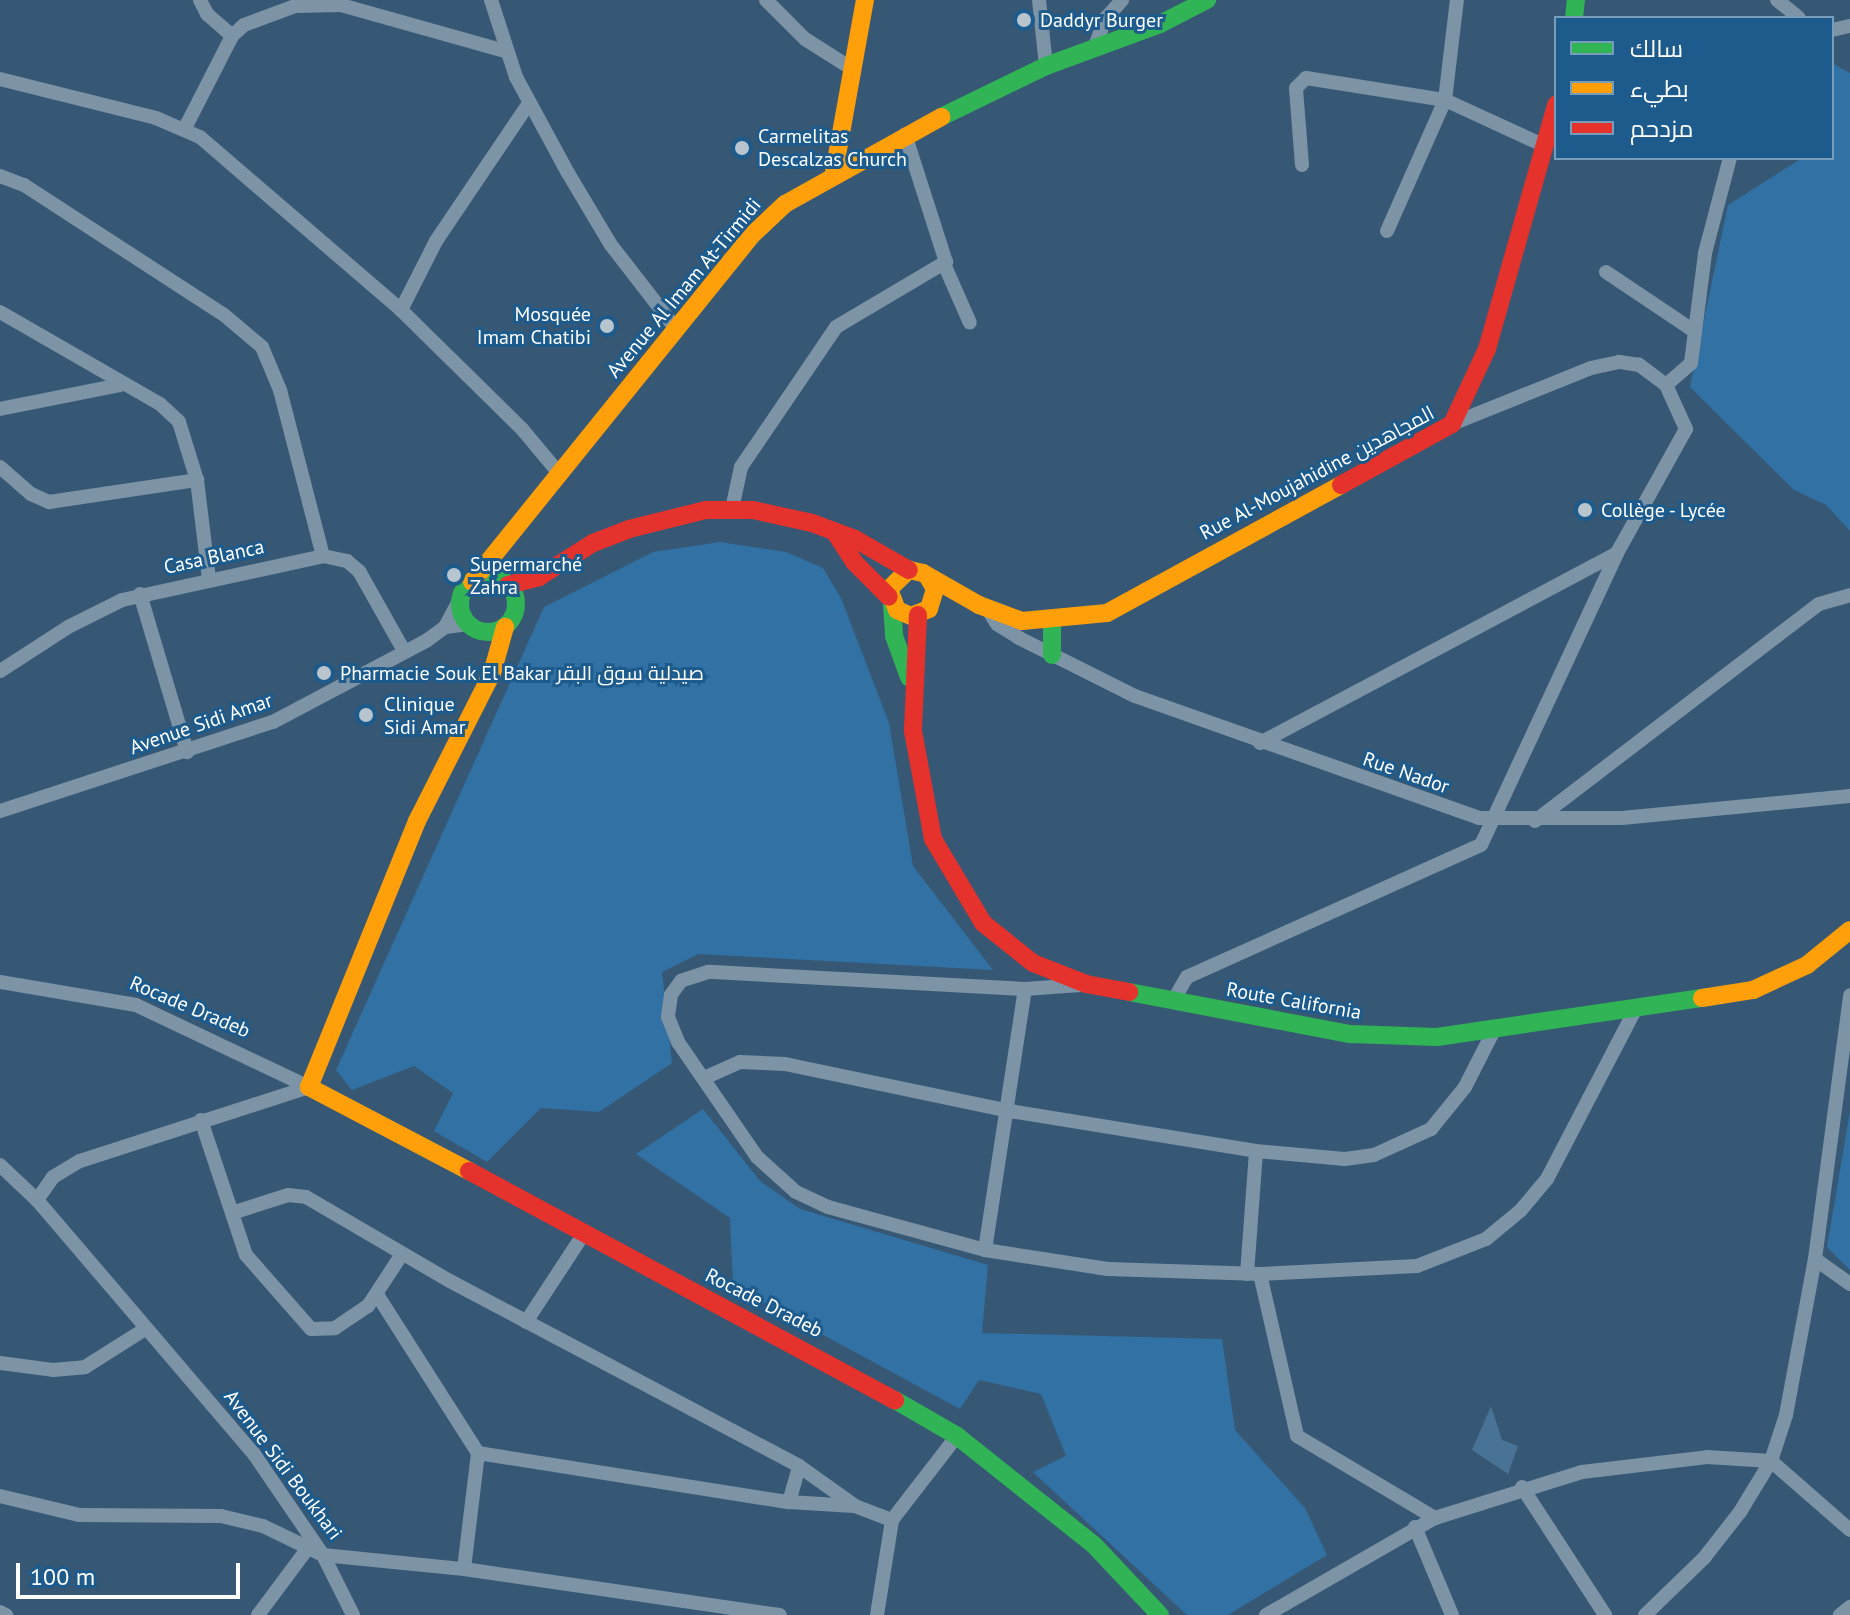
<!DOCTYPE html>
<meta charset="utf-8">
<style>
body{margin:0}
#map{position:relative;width:1850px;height:1615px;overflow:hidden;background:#365874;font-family:"PT Sans",Cairo,sans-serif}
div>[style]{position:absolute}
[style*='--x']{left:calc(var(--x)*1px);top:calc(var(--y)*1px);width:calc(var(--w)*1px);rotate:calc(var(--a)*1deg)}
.green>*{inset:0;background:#3171a4}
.water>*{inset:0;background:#487397}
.street>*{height:14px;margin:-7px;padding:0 7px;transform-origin:7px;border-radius:7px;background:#7d94a7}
.fast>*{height:18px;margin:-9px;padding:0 9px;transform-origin:9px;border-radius:9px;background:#30b455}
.fast>.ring{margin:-9px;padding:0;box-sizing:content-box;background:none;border:18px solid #30b455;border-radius:50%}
.slow>*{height:18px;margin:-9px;padding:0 9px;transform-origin:9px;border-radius:9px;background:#ff9f0a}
.jam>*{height:18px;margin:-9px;padding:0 9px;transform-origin:9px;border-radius:9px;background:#e5322d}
.dots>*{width:22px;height:22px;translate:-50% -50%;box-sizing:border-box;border:4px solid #1d5b8d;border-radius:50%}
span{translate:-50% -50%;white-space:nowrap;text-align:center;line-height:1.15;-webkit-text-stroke:6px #1d5b8d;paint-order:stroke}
.poi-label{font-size:20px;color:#fff}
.left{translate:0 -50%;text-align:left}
.right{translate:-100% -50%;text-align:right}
.street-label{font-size:20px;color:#fff}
.legend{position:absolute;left:1554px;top:16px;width:280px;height:144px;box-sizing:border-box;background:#1d5b8d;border:2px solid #779dbb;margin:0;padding:10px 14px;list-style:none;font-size:24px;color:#fff}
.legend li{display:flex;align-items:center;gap:16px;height:40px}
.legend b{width:40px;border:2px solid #779dbb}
.scale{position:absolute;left:16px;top:1563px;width:224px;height:36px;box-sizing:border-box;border:4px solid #fff;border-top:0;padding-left:10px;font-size:24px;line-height:28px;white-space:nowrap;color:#fff;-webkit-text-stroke:6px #1d5b8d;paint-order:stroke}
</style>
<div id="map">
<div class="green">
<div style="clip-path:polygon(1832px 63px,1850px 73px,1850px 531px,1826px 505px,1794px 490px,1690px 387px,1728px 205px,1802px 158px,1832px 158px)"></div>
<div style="clip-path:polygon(720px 542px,786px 552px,823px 568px,841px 598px,889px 723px,913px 866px,993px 970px,698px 954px,662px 972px,672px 1063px,599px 1112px,541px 1108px,487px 1162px,434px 1131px,453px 1093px,414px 1066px,352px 1090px,336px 1070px,544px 607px,653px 552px)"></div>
<div style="clip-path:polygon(703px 1109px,760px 1181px,800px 1209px,988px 1265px,982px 1333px,1222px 1339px,1235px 1430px,1305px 1508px,1327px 1555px,1228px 1615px,1187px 1615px,1033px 1472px,1066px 1456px,1041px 1394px,979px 1380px,960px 1409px,733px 1286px,730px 1218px,636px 1154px)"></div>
<div style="clip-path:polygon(1850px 1111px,1850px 1270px,1827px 1247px)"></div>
</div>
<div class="water">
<div style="clip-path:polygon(1491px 1406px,1502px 1440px,1518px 1446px,1508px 1474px,1472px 1450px)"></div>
</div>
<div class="street">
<div style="--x:200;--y:0;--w:16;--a:63"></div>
<div style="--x:207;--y:14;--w:33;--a:41"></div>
<div style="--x:491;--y:0;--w:81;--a:72"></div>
<div style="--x:516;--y:77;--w:109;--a:61.6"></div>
<div style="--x:568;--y:173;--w:84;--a:59.2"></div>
<div style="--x:611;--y:245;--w:108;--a:52.2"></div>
<div style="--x:766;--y:0;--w:55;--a:45"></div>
<div style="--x:805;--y:39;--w:58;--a:32.3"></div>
<div style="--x:1039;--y:0;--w:66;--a:83.9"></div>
<div style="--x:1777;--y:0;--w:28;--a:39"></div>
<div style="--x:1832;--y:30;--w:18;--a:-13"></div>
<div style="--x:1095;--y:46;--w:30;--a:-69"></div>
<div style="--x:1106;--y:18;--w:24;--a:-48"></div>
<div style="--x:0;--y:79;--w:161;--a:14"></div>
<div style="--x:156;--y:118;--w:48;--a:23.4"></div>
<div style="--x:200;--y:137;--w:265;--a:40.7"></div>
<div style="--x:401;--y:310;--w:170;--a:44.5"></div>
<div style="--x:522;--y:429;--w:56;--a:50.1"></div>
<div style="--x:185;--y:128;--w:103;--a:-62.9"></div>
<div style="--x:232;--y:36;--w:16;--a:-43"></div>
<div style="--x:244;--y:25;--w:54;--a:-20.4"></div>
<div style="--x:295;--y:6;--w:46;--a:-1.2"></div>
<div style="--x:341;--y:5;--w:173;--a:15.7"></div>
<div style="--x:1302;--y:165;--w:77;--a:-94.5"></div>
<div style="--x:1296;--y:88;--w:14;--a:-45"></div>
<div style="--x:1306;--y:78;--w:141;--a:9"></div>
<div style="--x:1445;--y:100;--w:110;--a:24.7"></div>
<div style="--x:0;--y:176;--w:26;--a:21"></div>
<div style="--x:24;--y:185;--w:237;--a:33"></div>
<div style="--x:223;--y:314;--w:51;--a:40.2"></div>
<div style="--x:262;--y:347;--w:47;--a:67.3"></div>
<div style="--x:280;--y:390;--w:171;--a:75.5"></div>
<div style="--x:1387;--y:231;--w:143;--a:-66.1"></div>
<div style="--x:1445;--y:100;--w:101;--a:-83.2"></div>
<div style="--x:944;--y:264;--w:64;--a:66.2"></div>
<div style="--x:1606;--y:272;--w:106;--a:33.8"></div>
<div style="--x:401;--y:310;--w:77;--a:-63.1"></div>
<div style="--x:436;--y:241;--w:166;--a:-56"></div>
<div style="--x:0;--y:312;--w:185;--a:29.9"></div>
<div style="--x:160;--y:404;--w:26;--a:43"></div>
<div style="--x:179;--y:422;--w:61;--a:72.8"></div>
<div style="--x:197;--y:480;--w:100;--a:83.1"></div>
<div style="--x:1666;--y:385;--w:33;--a:-41"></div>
<div style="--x:1691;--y:363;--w:111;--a:-82.7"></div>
<div style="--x:1705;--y:253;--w:98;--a:-75.3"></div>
<div style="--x:0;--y:409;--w:122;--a:-11.3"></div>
<div style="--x:0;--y:467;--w:41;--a:41.1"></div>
<div style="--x:31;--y:494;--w:20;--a:24"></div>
<div style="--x:49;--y:502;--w:150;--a:-8.5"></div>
<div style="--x:732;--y:509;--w:43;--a:-77.9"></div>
<div style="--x:741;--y:467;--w:169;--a:-55.8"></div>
<div style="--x:836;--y:327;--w:128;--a:-30.6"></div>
<div style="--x:946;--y:262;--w:134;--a:-107.8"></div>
<div style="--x:140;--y:594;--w:165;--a:73.4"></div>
<div style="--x:987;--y:608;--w:19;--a:58"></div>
<div style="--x:997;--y:624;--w:26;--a:32"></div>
<div style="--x:1019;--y:638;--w:130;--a:26.6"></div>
<div style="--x:1135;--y:696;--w:365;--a:19.5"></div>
<div style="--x:1479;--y:818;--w:143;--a:0"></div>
<div style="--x:1622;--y:818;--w:229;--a:-5.5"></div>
<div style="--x:445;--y:627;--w:24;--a:-7"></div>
<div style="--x:0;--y:671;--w:81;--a:-32.9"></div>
<div style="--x:68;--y:627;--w:60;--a:-26.6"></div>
<div style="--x:122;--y:600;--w:206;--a:-12.3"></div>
<div style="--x:323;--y:556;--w:25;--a:12"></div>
<div style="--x:347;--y:561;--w:16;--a:40"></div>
<div style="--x:359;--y:571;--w:92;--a:60.6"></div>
<div style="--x:1260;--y:743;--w:404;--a:-28"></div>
<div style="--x:0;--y:811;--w:287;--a:-18.1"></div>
<div style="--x:273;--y:722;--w:173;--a:-27.9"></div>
<div style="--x:426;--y:641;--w:24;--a:-36"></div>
<div style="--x:445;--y:627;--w:36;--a:-62"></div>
<div style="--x:1535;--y:821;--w:357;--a:-37.4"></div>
<div style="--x:1819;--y:604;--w:32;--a:-16"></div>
<div style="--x:0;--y:982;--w:138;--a:9.6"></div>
<div style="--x:136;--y:1005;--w:191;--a:25.4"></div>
<div style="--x:1080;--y:985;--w:55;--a:175.8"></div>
<div style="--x:1025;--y:989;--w:317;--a:-176.9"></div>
<div style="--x:708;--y:972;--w:28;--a:162"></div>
<div style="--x:681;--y:981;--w:17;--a:126"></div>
<div style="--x:671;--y:995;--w:22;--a:98"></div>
<div style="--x:668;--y:1017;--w:27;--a:68"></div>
<div style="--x:678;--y:1042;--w:140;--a:55.5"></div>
<div style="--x:757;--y:1157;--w:52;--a:41.9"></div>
<div style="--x:796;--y:1192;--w:35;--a:25"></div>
<div style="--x:828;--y:1207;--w:163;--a:15.3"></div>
<div style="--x:985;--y:1250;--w:124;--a:8.8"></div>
<div style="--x:1108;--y:1269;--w:152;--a:1.9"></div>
<div style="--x:1260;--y:1274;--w:157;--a:-2.9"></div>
<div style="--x:1417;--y:1266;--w:74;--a:-21.4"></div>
<div style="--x:1486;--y:1239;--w:45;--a:-39.6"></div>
<div style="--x:1521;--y:1210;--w:40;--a:-50"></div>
<div style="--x:1547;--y:1179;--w:191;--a:-62.5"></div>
<div style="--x:1173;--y:1001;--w:28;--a:-60"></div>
<div style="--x:1187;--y:977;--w:322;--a:-24.2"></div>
<div style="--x:1481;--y:845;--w:322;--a:-65"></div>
<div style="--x:1617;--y:553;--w:142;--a:-60.9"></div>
<div style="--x:1686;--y:429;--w:48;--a:-114.4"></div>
<div style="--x:1666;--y:385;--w:34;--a:-143"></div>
<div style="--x:1639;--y:365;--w:20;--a:-171"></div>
<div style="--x:1619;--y:362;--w:29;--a:168"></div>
<div style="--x:1591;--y:368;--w:150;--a:158.1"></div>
<div style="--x:704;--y:1078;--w:39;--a:-24"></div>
<div style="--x:740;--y:1062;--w:45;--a:2.5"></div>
<div style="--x:785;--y:1064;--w:230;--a:11.8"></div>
<div style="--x:1010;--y:1111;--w:249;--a:9.2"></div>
<div style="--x:1256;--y:1151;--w:89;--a:5.1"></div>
<div style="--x:1345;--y:1159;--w:29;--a:-8"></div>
<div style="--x:1374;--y:1155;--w:63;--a:-24.5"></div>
<div style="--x:1431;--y:1129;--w:54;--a:-51"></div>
<div style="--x:1465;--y:1087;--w:62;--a:-63"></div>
<div style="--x:201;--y:1120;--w:142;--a:71.6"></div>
<div style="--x:246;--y:1255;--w:98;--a:48.7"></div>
<div style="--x:311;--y:1329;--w:24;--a:-2"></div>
<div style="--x:335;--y:1328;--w:40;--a:-34"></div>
<div style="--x:368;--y:1306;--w:62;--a:-56.8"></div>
<div style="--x:0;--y:1165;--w:51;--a:43.4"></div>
<div style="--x:37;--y:1200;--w:334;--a:49.5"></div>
<div style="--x:254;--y:1454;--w:122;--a:55.7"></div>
<div style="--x:323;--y:1555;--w:67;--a:63.4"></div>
<div style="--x:37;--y:1200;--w:28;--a:-55"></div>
<div style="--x:53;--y:1177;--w:31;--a:-31"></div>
<div style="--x:80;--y:1161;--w:241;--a:-17.9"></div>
<div style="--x:232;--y:1213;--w:59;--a:-17.8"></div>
<div style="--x:288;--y:1195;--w:18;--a:6"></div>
<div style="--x:306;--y:1197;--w:164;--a:30.3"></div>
<div style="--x:448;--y:1280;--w:397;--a:27.9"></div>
<div style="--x:799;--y:1466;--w:69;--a:35.5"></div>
<div style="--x:855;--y:1506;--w:40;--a:21"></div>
<div style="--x:985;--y:1250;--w:264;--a:-81.3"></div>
<div style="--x:1815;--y:1259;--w:43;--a:35.5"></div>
<div style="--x:1247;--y:1274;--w:123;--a:-85.8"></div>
<div style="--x:1260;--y:1274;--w:166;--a:77.1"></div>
<div style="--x:1297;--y:1436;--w:161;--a:30.7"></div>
<div style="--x:378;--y:1296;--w:186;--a:57.5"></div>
<div style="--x:478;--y:1453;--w:117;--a:96.9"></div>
<div style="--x:526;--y:1322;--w:104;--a:-56.8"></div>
<div style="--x:0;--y:1363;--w:53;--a:7.5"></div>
<div style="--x:53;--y:1370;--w:32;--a:-5"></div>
<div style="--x:85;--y:1367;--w:71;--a:-32.3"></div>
<div style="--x:478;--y:1453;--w:315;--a:9"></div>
<div style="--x:789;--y:1502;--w:65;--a:3.5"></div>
<div style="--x:1522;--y:1487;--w:153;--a:57"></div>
<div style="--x:0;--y:1496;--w:81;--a:13.5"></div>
<div style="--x:79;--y:1515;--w:142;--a:0.4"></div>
<div style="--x:221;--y:1516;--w:43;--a:13.4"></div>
<div style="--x:263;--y:1526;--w:67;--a:25.8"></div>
<div style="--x:323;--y:1555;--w:142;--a:5.7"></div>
<div style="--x:464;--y:1569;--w:319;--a:8.3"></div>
<div style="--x:789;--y:1502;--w:37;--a:-74"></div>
<div style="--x:1415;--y:1527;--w:95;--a:67.2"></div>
<div style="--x:0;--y:1612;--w:7;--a:27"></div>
<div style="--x:258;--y:1615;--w:84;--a:-53.3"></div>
<div style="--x:877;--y:1615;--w:96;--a:-81"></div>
<div style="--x:892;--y:1520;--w:106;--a:-52.3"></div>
<div style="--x:1266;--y:1615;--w:195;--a:-29.9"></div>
<div style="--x:1435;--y:1518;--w:154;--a:-17.4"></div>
<div style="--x:1582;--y:1472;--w:126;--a:-6.8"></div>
<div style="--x:1707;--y:1457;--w:64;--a:3.6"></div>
<div style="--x:1771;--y:1461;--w:105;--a:41.1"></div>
<div style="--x:1645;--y:1615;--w:82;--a:-44"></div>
<div style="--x:1704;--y:1558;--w:58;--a:-52"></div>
<div style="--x:1740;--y:1512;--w:60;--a:-58.7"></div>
<div style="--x:1771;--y:1461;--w:48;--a:-71.9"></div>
<div style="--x:1786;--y:1415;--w:159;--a:-79.5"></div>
<div style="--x:1815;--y:1259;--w:266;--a:-82.4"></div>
<div style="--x:1840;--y:1615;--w:13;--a:-39"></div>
</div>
<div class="fast">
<div style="--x:1574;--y:18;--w:18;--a:-84"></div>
<div style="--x:941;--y:117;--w:117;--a:-25.9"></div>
<div style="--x:1046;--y:66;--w:121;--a:-20.2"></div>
<div style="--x:1160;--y:24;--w:53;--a:-27.1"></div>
<div class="ring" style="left:460px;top:576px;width:38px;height:38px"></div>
<div style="--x:892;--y:605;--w:31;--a:86"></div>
<div style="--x:894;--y:636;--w:44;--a:69.9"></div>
<div style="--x:1052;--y:622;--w:33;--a:90"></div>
<div style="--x:1129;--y:992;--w:225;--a:10.8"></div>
<div style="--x:1350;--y:1034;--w:87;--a:2"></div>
<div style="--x:1437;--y:1037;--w:268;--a:-8.4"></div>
<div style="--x:895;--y:1400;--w:72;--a:30.1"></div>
<div style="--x:957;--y:1436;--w:175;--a:38.5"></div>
<div style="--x:1094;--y:1545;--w:96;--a:46.7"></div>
</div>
<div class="slow">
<div style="--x:834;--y:172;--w:175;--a:-79.8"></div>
<div style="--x:928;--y:577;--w:14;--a:60"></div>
<div style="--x:935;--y:589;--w:21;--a:107"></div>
<div style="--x:929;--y:609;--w:19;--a:159"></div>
<div style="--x:911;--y:616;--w:15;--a:-157"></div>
<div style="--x:897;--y:610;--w:22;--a:-111"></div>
<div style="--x:889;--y:589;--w:28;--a:-44"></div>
<div style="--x:909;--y:570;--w:14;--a:12"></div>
<div style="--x:923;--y:573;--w:64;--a:29.7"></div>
<div style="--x:979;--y:605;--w:46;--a:20.4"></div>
<div style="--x:1022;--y:621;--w:85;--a:-5.4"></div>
<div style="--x:1107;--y:613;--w:267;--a:-28.7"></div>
<div style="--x:472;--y:582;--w:444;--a:-51.1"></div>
<div style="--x:751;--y:236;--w:47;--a:-43.3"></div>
<div style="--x:785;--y:204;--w:179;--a:-29.1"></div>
<div style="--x:1702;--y:998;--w:52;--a:-8.9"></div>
<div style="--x:1753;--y:990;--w:60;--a:-24.8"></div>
<div style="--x:1807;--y:965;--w:55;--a:-39.1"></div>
<div style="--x:469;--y:1171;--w:181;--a:-152.3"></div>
<div style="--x:309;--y:1087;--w:287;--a:-67.9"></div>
<div style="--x:417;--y:821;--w:166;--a:-63.1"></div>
<div style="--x:492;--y:673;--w:48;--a:-74.2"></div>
</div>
<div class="jam">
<div style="--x:1341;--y:485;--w:127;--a:-28.8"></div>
<div style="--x:1452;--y:424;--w:83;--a:-65"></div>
<div style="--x:1487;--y:349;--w:254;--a:-74.2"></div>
<div style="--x:836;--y:534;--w:33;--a:57"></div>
<div style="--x:854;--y:562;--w:49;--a:45"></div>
<div style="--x:508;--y:585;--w:32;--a:-14"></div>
<div style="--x:539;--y:577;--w:64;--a:-32.2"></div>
<div style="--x:593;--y:543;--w:39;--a:-21"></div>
<div style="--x:629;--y:529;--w:79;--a:-13.9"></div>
<div style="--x:706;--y:510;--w:47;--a:0"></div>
<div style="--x:753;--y:510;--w:60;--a:12.4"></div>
<div style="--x:812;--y:523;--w:46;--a:20.4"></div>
<div style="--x:855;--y:539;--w:62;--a:29.9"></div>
<div style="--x:918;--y:615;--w:116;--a:92.5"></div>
<div style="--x:913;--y:731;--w:110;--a:79.5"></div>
<div style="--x:933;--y:839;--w:98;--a:59.2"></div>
<div style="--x:983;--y:923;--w:64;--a:38.7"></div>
<div style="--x:1033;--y:963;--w:57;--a:21.6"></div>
<div style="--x:1086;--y:984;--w:44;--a:10.5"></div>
<div style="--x:469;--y:1171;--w:484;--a:28.3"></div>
</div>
<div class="dots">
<div style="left:1024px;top:20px;background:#b9c5ce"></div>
<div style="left:742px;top:148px;background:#b9c5ce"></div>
<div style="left:607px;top:326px;background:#b9c5ce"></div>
<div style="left:1585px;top:510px;background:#b9c5ce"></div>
<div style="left:454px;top:575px;background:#b9c5ce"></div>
<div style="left:324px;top:673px;background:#b9c5ce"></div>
<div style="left:366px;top:715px;background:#b9c5ce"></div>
</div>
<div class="poi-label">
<span class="left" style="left:1040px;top:20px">Daddyr Burger</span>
<span class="left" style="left:758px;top:148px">Carmelitas<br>Descalzas Church</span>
<span class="right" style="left:591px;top:326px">Mosquée<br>Imam Chatibi</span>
<span class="left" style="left:1601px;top:510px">Collège - Lycée</span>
<span class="left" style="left:470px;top:576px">Supermarché<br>Zahra</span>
<span class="left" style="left:340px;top:673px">Pharmacie Souk El Bakar صيدلية سوق البقر</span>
<span class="left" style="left:384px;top:716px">Clinique<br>Sidi Amar</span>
</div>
<div class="street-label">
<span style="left:684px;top:288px;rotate:-50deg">Avenue Al Imam At-Tirmidi</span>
<span style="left:1317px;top:473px;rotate:-28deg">Rue Al-Moujahidine المجاهدين</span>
<span style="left:214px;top:557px;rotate:-12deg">Casa Blanca</span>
<span style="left:201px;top:724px;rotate:-19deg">Avenue Sidi Amar</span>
<span style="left:1406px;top:773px;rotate:19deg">Rue Nador</span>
<span style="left:1294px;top:1001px;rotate:10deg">Route California</span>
<span style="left:190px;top:1007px;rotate:23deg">Rocade Dradeb</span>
<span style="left:764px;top:1303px;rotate:27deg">Rocade Dradeb</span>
<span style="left:283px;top:1465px;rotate:53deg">Avenue Sidi Boukhari</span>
</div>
<ul class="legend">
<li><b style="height:10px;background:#30b455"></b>سالك</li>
<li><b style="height:10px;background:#ff9f0a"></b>بطيء</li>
<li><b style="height:10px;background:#e5322d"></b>مزدحم</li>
</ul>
<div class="scale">100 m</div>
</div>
